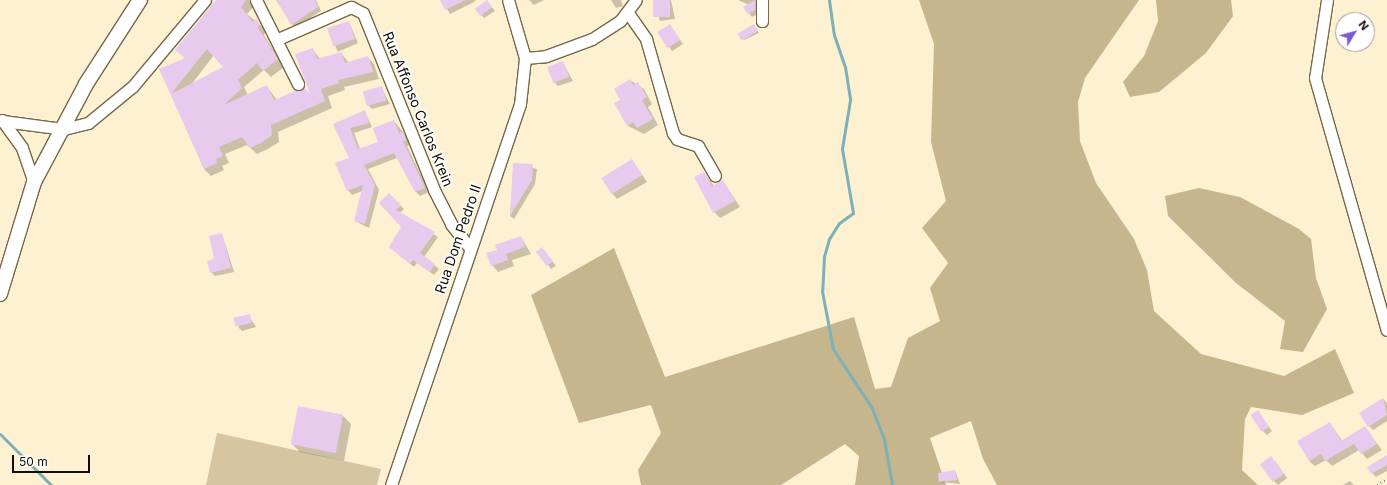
<!DOCTYPE html>
<style>
body{margin:0}
#map{position:relative;width:1387px;height:485px;overflow:hidden;background:#fef1d1;font-family:Inter,sans-serif}
div>[style]{position:absolute}
[style*='--x']{left:calc(var(--x)*1px);top:calc(var(--y)*1px);width:calc(var(--w)*1px);rotate:calc(var(--a)*1deg)}
.green>*{inset:0;background:#d5c6a1}
.forest>*{inset:0;background:#c6b68e}
.shadow>*{inset:0;background:#0003;transform-origin:0 0}
.stream>*{height:3px;margin:-1.5px;padding:0 1.5px;transform-origin:1.5px;border-radius:1.5px;background:#7cb1b8}
.building>*{inset:0;background:#e7caed;transform-origin:0 0}
.path>*{height:2px;margin-top:-1px;transform-origin:0;background:repeating-linear-gradient(90deg,#857c68 0 1px,transparent 0 4px)}
.roads{filter:drop-shadow(1px 0 #74684b) drop-shadow(-1px 0 #74684b) drop-shadow(0 1px #74684b) drop-shadow(0 -1px #74684b)}
.minor>*{height:11px;margin:-5.5px;padding:0 5.5px;transform-origin:5.5px;border-radius:5.5px;background:#fff}
.major>*{height:14px;margin:-7px;padding:0 7px;transform-origin:7px;border-radius:7px;background:#fff}
span{translate:-50% -50%;white-space:nowrap;text-align:center;line-height:1.15;-webkit-text-stroke:3.5px #fff;paint-order:stroke}
.street-label{font-size:14px;color:#100b03}
.north{position:absolute;left:1335px;top:12px;width:40px;height:40px;box-sizing:border-box;background:#fff;border:1px solid #9f9d9a;border-radius:50%;rotate:53deg;font-size:11px;font-weight:700;line-height:16px;text-align:center;color:#100b03}
.north::after{content:'';display:block;margin:auto;width:14px;height:18px;background:#7b59d3;clip-path:polygon(50% 0,100% 100%,50% 72%,0 100%)}
.scale{position:absolute;left:12px;top:455px;width:78px;height:18px;box-sizing:border-box;border:2px solid #100b03;border-top:0;padding-left:5px;font-size:12px;line-height:14px;white-space:nowrap;color:#100b03;-webkit-text-stroke:3px #fff;paint-order:stroke}
</style>
<div id="map">
<div class="green">
<div style="clip-path:polygon(217px 433px,381px 469px,377px 485px,206px 485px)"></div>
</div>
<div class="forest">
<div style="clip-path:polygon(919px 0,1139px 0,1085px 78px,1078px 102px,1080px 141px,1096px 183px,1134px 239px,1147px 270px,1154px 311px,1201px 354px,1284px 376px,1335px 349px,1354px 393px,1302px 415px,1251px 407px,1245px 419px,1242px 470px,1258px 485px,997px 485px,983px 459px,971px 421px,930px 438px,946px 485px,855px 485px,859px 456px,845px 444px,781px 485px,641px 485px,638px 470px,661px 433px,651px 405px,579px 423px,531px 295px,614px 248px,665px 377px,854px 317px,875px 389px,891px 387px,908px 338px,940px 321px,930px 288px,948px 263px,922px 228px,946px 201px,931px 142px,934px 44px)"></div>
<div style="clip-path:polygon(1156px 0,1231px 0,1233px 16px,1206px 53px,1159px 92px,1130px 97px,1123px 82px,1144px 56px,1158px 21px)"></div>
<div style="clip-path:polygon(1199px 188px,1240px 197px,1299px 229px,1311px 239px,1316px 278px,1327px 309px,1303px 352px,1280px 349px,1285px 321px,1236px 283px,1168px 216px,1165px 196px)"></div>
</div>
<div class="shadow">
<div style="clip-path:polygon(evenodd,217px 0,254px 0,257px 3px,247px 14px,266px 30px,264px 35px,284px 67px,271px 77px,264px 70px,244px 87px,248px 95px,267px 87px,277px 100px,312px 96px,312px 49px,320px 59px,341px 53px,349px 63px,367px 57px,374px 64px,379px 79px,344px 87px,345px 90px,328px 96px,332px 108px,278px 132px,279px 142px,268px 149px,257px 154px,247px 145px,225px 154px,229px 163px,222px 166px,224px 170px,211px 176px,204px 169px,161px 70px,186px 59px,217px 0,214px 55px,224px 67px,191px 85px,214px 55px)"></div>
<div style="clip-path:polygon(276px 0,316px 0,321px 11px,295px 28px)"></div>
<div style="clip-path:polygon(442px 0,475px 0,476px 1px,450px 14px)"></div>
<div style="clip-path:polygon(529px 0,544px 0,534px 5px)"></div>
<div style="clip-path:polygon(611px 0,621px 0,623px 6px,616px 8px)"></div>
<div style="clip-path:polygon(654px 0,671px 0,675px 19px,660px 21px)"></div>
<div style="clip-path:polygon(738px 0,761px 0,758px 14px,752px 17px,744px 7px,749px 5px)"></div>
<div style="clip-path:polygon(487px 1px,495px 11px,484px 18px,480px 14px)"></div>
<div style="left:349px;top:22px;width:23px;height:22px;rotate:67deg"></div>
<div style="left:670px;top:25px;width:23px;height:13px;rotate:56deg"></div>
<div style="clip-path:polygon(754px 25px,759px 33px,744px 40px,742px 38px)"></div>
<div style="clip-path:polygon(563px 63px,573px 81px,558px 86px,554px 82px)"></div>
<div style="clip-path:polygon(630px 80px,644px 89px,652px 104px,648px 107px,658px 125px,644px 134px,628px 126px,615px 104px,622px 100px)"></div>
<div style="clip-path:polygon(381px 87px,390px 104px,372px 109px,368px 105px)"></div>
<div style="clip-path:polygon(365px 112px,372px 127px,354px 133px,360px 149px,379px 142px,394px 121px,407px 137px,410px 145px,407px 146px,429px 192px,420px 196px,416px 192px,397px 158px,368px 169px,379px 190px,369px 228px,355px 221px,362px 191px,352px 195px,348px 190px,350px 158px,335px 124px)"></div>
<div style="clip-path:polygon(632px 160px,647px 182px,617px 199px,611px 192px)"></div>
<div style="clip-path:polygon(514px 164px,537px 169px,535px 184px,514px 219px,510px 216px)"></div>
<div style="clip-path:polygon(704px 173px,714px 186px,723px 181px,740px 207px,720px 218px,714px 212px)"></div>
<div style="clip-path:polygon(389px 194px,404px 209px,400px 213px,438px 237px,424px 257px,439px 269px,434px 275px,417px 263px,414px 267px,398px 254px,402px 227px)"></div>
<div style="clip-path:polygon(222px 234px,234px 272px,215px 276px,211px 272px)"></div>
<div style="clip-path:polygon(521px 237px,531px 254px,512px 260px,514px 266px,498px 272px,492px 265px,498px 250px)"></div>
<div style="clip-path:polygon(537px 251px,545px 252px,556px 266px,551px 269px)"></div>
<div style="clip-path:polygon(249px 316px,256px 327px,242px 331px,238px 327px)"></div>
<div style="clip-path:polygon(1383px 399px,1387px 403px,1387px 421px,1373px 430px,1369px 426px)"></div>
<div style="clip-path:polygon(1258px 412px,1272px 431px,1267px 435px,1263px 431px)"></div>
<div style="clip-path:polygon(343px 416px,351px 424px,344px 461px,300px 452px,292px 444px)"></div>
<div style="clip-path:polygon(1330px 423px,1343px 442px,1365px 427px,1382px 450px,1367px 459px,1359px 450px,1332px 466px,1326px 460px,1315px 466px,1309px 461px)"></div>
<div style="clip-path:polygon(1387px 457px,1387px 471px,1376px 477px,1372px 473px)"></div>
<div style="clip-path:polygon(1275px 461px,1287px 478px,1278px 485px,1274px 481px)"></div>
<div style="clip-path:polygon(955px 471px,960px 484px,940px 482px,939px 474px)"></div>
<div style="clip-path:polygon(1350px 481px,1354px 485px,1343px 485px)"></div>
</div>
<div class="stream">
<div style="--x:829;--y:0;--w:35;--a:82"></div>
<div style="--x:834;--y:35;--w:34;--a:71"></div>
<div style="--x:845;--y:67;--w:33;--a:81"></div>
<div style="--x:850;--y:100;--w:50;--a:99.3"></div>
<div style="--x:842;--y:149;--w:65;--a:80.2"></div>
<div style="--x:853;--y:213;--w:17;--a:144"></div>
<div style="--x:839;--y:223;--w:19;--a:122"></div>
<div style="--x:829;--y:239;--w:19;--a:106"></div>
<div style="--x:824;--y:257;--w:34;--a:93"></div>
<div style="--x:822;--y:291;--w:59;--a:79.3"></div>
<div style="--x:833;--y:349;--w:71;--a:56.5"></div>
<div style="--x:872;--y:408;--w:33;--a:69"></div>
<div style="--x:884;--y:439;--w:47;--a:80.1"></div>
<div style="--x:0;--y:434;--w:72;--a:45"></div>
</div>
<div class="building">
<div style="clip-path:polygon(evenodd,216px 0,246px 0,241px 7px,253px 22px,256px 19px,259px 22px,258px 28px,278px 59px,263px 71px,257px 63px,238px 80px,242px 88px,224px 105px,267px 85px,274px 100px,304px 87px,310px 94px,295px 54px,313px 48px,317px 59px,342px 52px,345px 63px,368px 56px,373px 72px,338px 80px,339px 83px,321px 89px,325px 101px,271px 125px,272px 135px,261px 143px,250px 148px,242px 137px,219px 147px,223px 156px,216px 159px,217px 163px,204px 169px,159px 69px,185px 58px,175px 50px,216px 0,207px 49px,223px 67px,171px 94px,207px 49px)"></div>
<div style="clip-path:polygon(277px 0,315px 0,318px 7px,291px 25px)"></div>
<div style="clip-path:polygon(440px 0,466px 0,445px 10px)"></div>
<div style="left:487px;top:0;width:9px;height:15px;rotate:54deg"></div>
<div style="left:653px;top:0;width:17px;height:17px"></div>
<div style="clip-path:polygon(755px 0,755px 10px,747px 14px,743px 7px)"></div>
<div style="left:349px;top:21px;width:19px;height:23px;rotate:72deg"></div>
<div style="left:670px;top:24px;width:19px;height:15px;rotate:58deg"></div>
<div style="left:754px;top:24px;width:8px;height:19px;rotate:60deg"></div>
<div style="left:563px;top:61px;width:17px;height:17px;rotate:69deg"></div>
<div style="clip-path:polygon(630px 79px,633px 85px,638px 82px,647px 97px,642px 100px,653px 119px,637px 128px,633px 122px,627px 126px,614px 103px,620px 100px,614px 89px)"></div>
<div style="left:382px;top:86px;width:15px;height:20px;rotate:74deg"></div>
<div style="clip-path:polygon(365px 110px,369px 123px,350px 128px,358px 149px,378px 142px,373px 128px,394px 120px,399px 133px,403px 131px,406px 140px,403px 141px,425px 188px,415px 192px,394px 153px,364px 165px,375px 185px,365px 224px,354px 221px,363px 185px,347px 191px,335px 163px,349px 158px,333px 124px)"></div>
<div style="left:632px;top:159px;width:19px;height:36px;rotate:58deg"></div>
<div style="clip-path:polygon(513px 163px,533px 164px,532px 180px,510px 216px)"></div>
<div style="clip-path:polygon(704px 172px,712px 186px,723px 180px,735px 201px,713px 213px,694px 177px)"></div>
<div style="clip-path:polygon(389px 193px,401px 205px,396px 210px,435px 232px,420px 253px,435px 264px,430px 272px,413px 260px,410px 264px,389px 247px,401px 227px,379px 203px)"></div>
<div style="clip-path:polygon(222px 233px,231px 268px,210px 273px,207px 261px,214px 259px,209px 236px)"></div>
<div style="clip-path:polygon(521px 236px,525px 247px,506px 254px,508px 260px,491px 266px,486px 253px,497px 250px,495px 245px)"></div>
<div style="left:542px;top:247px;width:18px;height:8px;rotate:52deg"></div>
<div style="left:250px;top:314px;width:9px;height:17px;rotate:77deg"></div>
<div style="clip-path:polygon(1383px 398px,1387px 415px,1368px 427px,1359px 413px)"></div>
<div style="left:298px;top:406px;width:46px;height:39px;rotate:11deg"></div>
<div style="left:1258px;top:410px;width:20px;height:9px;rotate:57deg"></div>
<div style="clip-path:polygon(1330px 422px,1341px 441px,1365px 426px,1377px 444px,1361px 454px,1354px 444px,1325px 461px,1321px 454px,1309px 461px,1297px 441px)"></div>
<div style="clip-path:polygon(1387px 455px,1387px 465px,1371px 474px,1367px 467px)"></div>
<div style="left:1271px;top:456px;width:22px;height:14px;rotate:54deg"></div>
<div style="clip-path:polygon(955px 470px,957px 480px,939px 482px,938px 473px)"></div>
</div>
<div class="path">
<div style="--x:1377;--y:485;--w:12;--a:-31"></div>
</div>
<div class="roads">
<div class="minor">
<div style="--x:256;--y:0;--w:94;--a:63.4"></div>
<div style="--x:1327;--y:0;--w:79;--a:98.7"></div>
<div style="--x:1315;--y:78;--w:262;--a:74.1"></div>
<div style="--x:628;--y:13;--w:32;--a:55"></div>
<div style="--x:646;--y:39;--w:98;--a:74"></div>
<div style="--x:673;--y:133;--w:7;--a:56"></div>
<div style="--x:677;--y:139;--w:22;--a:18"></div>
<div style="--x:698;--y:146;--w:34;--a:60"></div>
<div style="--x:762;--y:21;--w:21;--a:-90"></div>
<div style="--x:278;--y:39;--w:80;--a:-23.7"></div>
<div style="--x:351;--y:7;--w:13;--a:27"></div>
<div style="--x:363;--y:13;--w:191;--a:68.1"></div>
<div style="--x:434;--y:190;--w:38;--a:63"></div>
<div style="--x:451;--y:224;--w:31;--a:52"></div>
<div style="--x:525;--y:58;--w:21;--a:-5"></div>
<div style="--x:546;--y:56;--w:49;--a:-20.3"></div>
<div style="--x:592;--y:39;--w:33;--a:-33"></div>
<div style="--x:620;--y:21;--w:26;--a:-53"></div>
<div style="--x:2;--y:120;--w:34;--a:54"></div>
<div style="--x:22;--y:148;--w:36;--a:71"></div>
<div style="--x:3;--y:121;--w:62;--a:7.5"></div>
<div style="--x:64;--y:129;--w:25;--a:-14"></div>
<div style="--x:88;--y:123;--w:58;--a:-39.4"></div>
<div style="--x:133;--y:86;--w:112;--a:-50.1"></div>
<div style="--x:391;--y:485;--w:402;--a:-71.3"></div>
<div style="--x:520;--y:104;--w:46;--a:-83.8"></div>
<div style="--x:525;--y:58;--w:60;--a:-106.3"></div>
</div>
<div class="major">
<div style="--x:0;--y:294;--w:117;--a:-73.1"></div>
<div style="--x:34;--y:182;--w:111;--a:-62"></div>
<div style="--x:86;--y:84;--w:100;--a:-57.3"></div>
</div>
</div>
<div class="street-label">
<span style="left:418px;top:109px;rotate:68deg">Rua Affonso Carlos Krein</span>
<span style="left:458px;top:239px;rotate:-71deg">Rua Dom Pedro II</span>
</div>
<div class="north">N</div>
<div class="scale">50 m</div>
</div>
